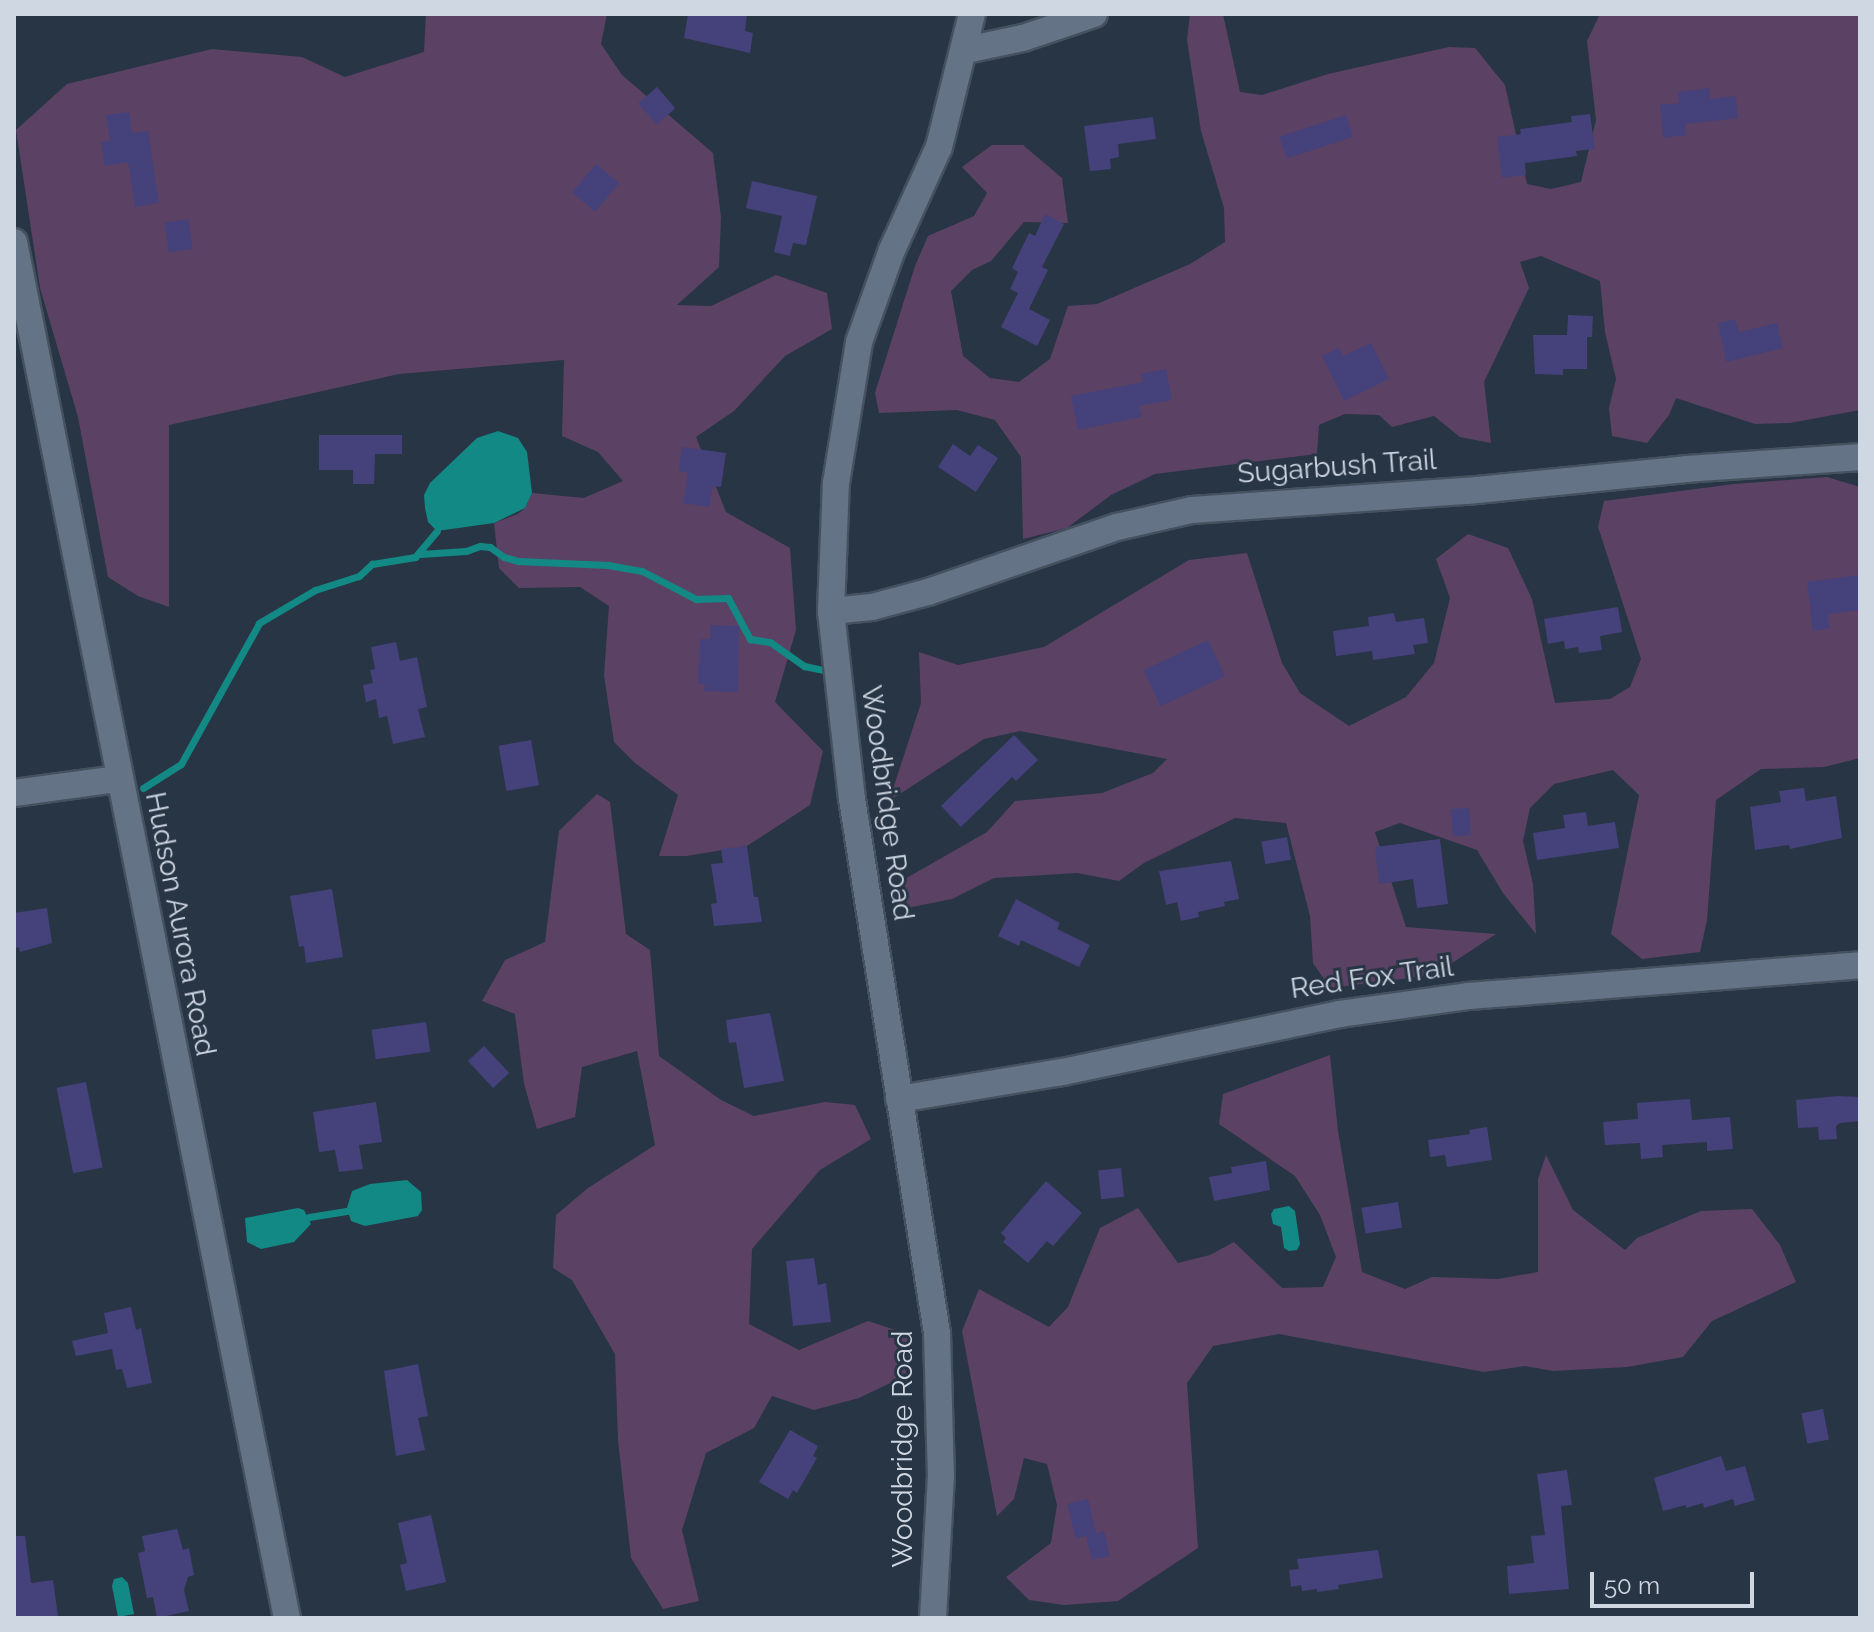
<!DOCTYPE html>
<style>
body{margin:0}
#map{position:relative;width:1874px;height:1632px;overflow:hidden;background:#283545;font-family:Raleway,sans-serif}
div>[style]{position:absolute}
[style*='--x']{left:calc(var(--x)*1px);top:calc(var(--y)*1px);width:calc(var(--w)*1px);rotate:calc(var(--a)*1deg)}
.green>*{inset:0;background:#5b4264}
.water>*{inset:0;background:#128984}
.stream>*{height:7px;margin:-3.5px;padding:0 3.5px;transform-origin:3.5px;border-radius:3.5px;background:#128984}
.building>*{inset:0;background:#45417b;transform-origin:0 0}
.roads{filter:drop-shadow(2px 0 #45515e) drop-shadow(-2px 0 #45515e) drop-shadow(0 2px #45515e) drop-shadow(0 -2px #45515e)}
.minor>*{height:26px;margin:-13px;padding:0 13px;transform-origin:13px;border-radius:13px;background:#647386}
span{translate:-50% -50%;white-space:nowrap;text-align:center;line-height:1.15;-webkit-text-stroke:6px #283545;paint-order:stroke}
.street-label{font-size:28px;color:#cfd7e2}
.frame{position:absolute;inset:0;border:16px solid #cfd7e2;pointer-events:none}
.scale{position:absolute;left:1590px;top:1572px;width:164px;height:36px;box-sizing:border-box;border:4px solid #cfd7e2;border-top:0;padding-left:10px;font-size:24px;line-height:28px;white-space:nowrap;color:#cfd7e2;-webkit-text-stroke:6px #283545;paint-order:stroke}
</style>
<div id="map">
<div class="green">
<div style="clip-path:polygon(426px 14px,607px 14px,601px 44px,622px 75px,713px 153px,721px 217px,719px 267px,677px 305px,711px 306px,776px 275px,827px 293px,832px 329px,785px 356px,734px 411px,696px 437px,726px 512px,790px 548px,796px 630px,775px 702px,823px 751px,810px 805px,747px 846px,686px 856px,659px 856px,678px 795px,635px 763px,614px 742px,604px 675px,609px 606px,580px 587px,519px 588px,499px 568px,494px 523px,518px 514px,525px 508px,532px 493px,584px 498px,623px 481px,598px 452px,562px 436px,564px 360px,399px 374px,169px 425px,169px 607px,138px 596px,108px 577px,78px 417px,40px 288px,16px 130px,67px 84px,212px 49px,302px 57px,345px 77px,424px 52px)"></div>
<div style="clip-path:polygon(1190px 14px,1223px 14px,1240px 92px,1262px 95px,1328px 74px,1449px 47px,1475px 48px,1505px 85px,1527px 184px,1551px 189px,1581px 182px,1596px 120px,1587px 41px,1600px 14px,1860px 14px,1860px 410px,1790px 423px,1755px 424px,1676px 398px,1669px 415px,1647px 443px,1612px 436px,1609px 408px,1616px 379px,1605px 332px,1600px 281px,1541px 256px,1520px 262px,1529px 288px,1484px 382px,1491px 443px,1460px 437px,1434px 416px,1392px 427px,1379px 415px,1345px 414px,1319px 425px,1317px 454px,1155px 474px,1111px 495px,1067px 528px,1023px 539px,1021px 457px,995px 420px,957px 410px,879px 413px,875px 393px,915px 266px,928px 236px,974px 216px,987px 193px,962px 167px,992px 145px,1023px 145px,1062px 178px,1068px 223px,1024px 222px,991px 261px,972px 270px,951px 291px,963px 356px,990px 378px,1019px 382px,1050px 359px,1068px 306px,1097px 304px,1190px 264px,1225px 242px,1224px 208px,1201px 131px,1187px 40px)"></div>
<div style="clip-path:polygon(1827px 477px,1860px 487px,1860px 758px,1824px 767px,1761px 769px,1716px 800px,1707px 920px,1700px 952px,1642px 959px,1611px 934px,1639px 795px,1613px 770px,1554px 784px,1530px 808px,1523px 841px,1533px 884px,1536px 934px,1503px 893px,1477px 850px,1400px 823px,1375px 832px,1406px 927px,1496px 934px,1434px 975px,1330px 988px,1313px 963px,1310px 916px,1286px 823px,1235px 818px,1144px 863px,1119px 881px,1077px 873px,994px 878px,952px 899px,907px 908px,903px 880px,987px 832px,1015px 801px,1102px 793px,1153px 773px,1167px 759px,1020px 731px,984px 739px,889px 801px,921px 703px,919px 652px,958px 665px,1044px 647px,1189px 560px,1247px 553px,1282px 663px,1300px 693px,1349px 726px,1406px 697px,1434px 663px,1450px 598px,1436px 559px,1468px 534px,1508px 548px,1532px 599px,1555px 703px,1610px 699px,1630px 687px,1641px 659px,1598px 527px,1604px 501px,1734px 484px)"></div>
<div style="clip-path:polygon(597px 794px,610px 802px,626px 934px,650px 950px,659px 1056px,721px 1100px,754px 1116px,825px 1102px,855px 1105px,871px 1139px,820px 1170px,752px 1249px,749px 1324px,799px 1350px,868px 1321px,914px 1336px,905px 1376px,859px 1398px,814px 1410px,772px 1396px,754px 1428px,706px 1453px,682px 1530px,699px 1601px,663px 1609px,631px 1558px,618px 1440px,615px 1354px,572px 1280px,553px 1268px,556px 1215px,588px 1188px,655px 1145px,637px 1051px,582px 1067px,575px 1117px,537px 1129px,524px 1084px,515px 1014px,482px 1001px,505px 960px,545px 942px,559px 831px)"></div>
<div style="clip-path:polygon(1330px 1055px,1338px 1131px,1362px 1272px,1405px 1289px,1432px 1277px,1498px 1279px,1538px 1272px,1538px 1179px,1546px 1155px,1573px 1210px,1625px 1250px,1637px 1238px,1701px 1211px,1752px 1209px,1780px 1245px,1796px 1282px,1712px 1321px,1683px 1357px,1627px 1367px,1553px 1371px,1525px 1366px,1484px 1372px,1279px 1334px,1213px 1346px,1187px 1383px,1198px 1548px,1118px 1601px,1064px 1605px,1029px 1600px,1006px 1577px,1051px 1543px,1057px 1505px,1047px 1464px,1024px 1458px,1014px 1499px,997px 1516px,962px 1331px,979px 1289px,1049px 1327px,1068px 1307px,1100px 1228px,1138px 1208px,1178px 1263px,1210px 1255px,1234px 1242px,1282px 1288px,1323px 1287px,1336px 1257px,1320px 1215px,1295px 1176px,1219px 1124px,1223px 1094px)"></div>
</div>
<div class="water">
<div style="clip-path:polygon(498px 431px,518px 438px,527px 452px,532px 493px,525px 508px,494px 523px,437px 531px,428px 522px,425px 508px,424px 495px,430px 483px,477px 438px)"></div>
<div style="clip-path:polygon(407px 1180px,421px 1192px,422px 1210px,418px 1216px,365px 1226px,351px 1221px,347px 1208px,352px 1191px,370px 1184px)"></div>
<div style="clip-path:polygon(1289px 1206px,1295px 1211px,1300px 1244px,1297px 1250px,1289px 1251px,1284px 1248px,1281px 1227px,1273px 1224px,1271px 1214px,1274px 1209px)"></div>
<div style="clip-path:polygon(298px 1208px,304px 1210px,311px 1224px,294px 1242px,261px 1249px,247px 1242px,245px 1218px)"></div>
<div style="clip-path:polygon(122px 1577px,128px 1583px,134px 1614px,118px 1617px,112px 1586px,114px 1579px)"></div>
</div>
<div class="stream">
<div style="--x:420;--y:554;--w:46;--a:-3.7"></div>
<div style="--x:466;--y:551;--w:15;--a:-20"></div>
<div style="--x:480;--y:546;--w:10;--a:6"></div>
<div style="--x:490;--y:547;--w:17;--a:36"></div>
<div style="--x:504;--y:557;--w:15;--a:16"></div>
<div style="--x:518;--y:561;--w:90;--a:2.5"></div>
<div style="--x:608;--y:565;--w:35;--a:10"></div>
<div style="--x:642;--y:571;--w:61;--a:27.4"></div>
<div style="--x:696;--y:599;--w:32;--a:-2"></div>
<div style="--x:728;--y:598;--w:47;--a:61.8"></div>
<div style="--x:750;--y:639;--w:20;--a:9"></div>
<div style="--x:770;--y:642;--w:42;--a:35.2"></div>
<div style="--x:804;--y:666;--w:19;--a:12"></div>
<div style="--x:143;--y:788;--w:45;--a:-32.3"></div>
<div style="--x:181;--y:764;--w:161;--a:-61"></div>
<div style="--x:259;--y:623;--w:65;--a:-30.5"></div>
<div style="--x:315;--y:590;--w:46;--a:-17.7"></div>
<div style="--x:359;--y:576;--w:18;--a:-43"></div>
<div style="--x:372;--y:564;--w:44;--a:-9.2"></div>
<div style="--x:415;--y:557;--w:34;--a:-50"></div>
<div style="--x:309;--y:1217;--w:38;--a:-9"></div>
</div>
<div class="building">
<div style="clip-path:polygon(688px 14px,747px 14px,745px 31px,753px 33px,750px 53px,684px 38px)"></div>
<div style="left:657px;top:87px;width:28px;height:25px;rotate:49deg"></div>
<div style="clip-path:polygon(1709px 88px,1710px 99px,1736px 96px,1738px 118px,1685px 124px,1686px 135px,1663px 138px,1660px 105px,1679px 103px,1678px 92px)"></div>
<div style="clip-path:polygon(129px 112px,132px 133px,148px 131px,159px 203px,135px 207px,128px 162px,105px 166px,101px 142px,110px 141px,106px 115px)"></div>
<div style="clip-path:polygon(1590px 114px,1595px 149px,1576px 151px,1577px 156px,1525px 163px,1526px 175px,1502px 178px,1497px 137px,1521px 134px,1520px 129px,1572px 122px,1571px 116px)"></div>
<div style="left:1346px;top:115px;width:23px;height:70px;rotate:72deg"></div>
<div style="clip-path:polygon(1153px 117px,1156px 139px,1118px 144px,1119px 157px,1110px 159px,1111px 169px,1090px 171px,1084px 126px)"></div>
<div style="left:596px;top:164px;width:30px;height:37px;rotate:40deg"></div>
<div style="clip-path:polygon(752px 181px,817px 196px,806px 245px,793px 243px,790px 256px,774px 252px,782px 216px,746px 208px)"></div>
<div style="clip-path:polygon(1045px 214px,1064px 224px,1042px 267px,1048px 270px,1029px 309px,1050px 320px,1037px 346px,1001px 327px,1018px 293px,1010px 289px,1018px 272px,1012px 268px,1029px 233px,1035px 236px)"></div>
<div style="left:188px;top:219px;width:30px;height:24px;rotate:81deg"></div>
<div style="clip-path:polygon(1568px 315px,1593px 316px,1592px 337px,1587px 337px,1587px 369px,1563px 369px,1563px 375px,1535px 374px,1533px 335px,1567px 335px)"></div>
<div style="clip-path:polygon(1735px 319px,1739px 332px,1777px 323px,1783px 348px,1726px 362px,1718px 323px)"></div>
<div style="clip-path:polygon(1371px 343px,1389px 379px,1344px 401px,1322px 356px,1339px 348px,1343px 356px)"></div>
<div style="clip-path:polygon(1166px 369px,1172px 400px,1139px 406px,1142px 417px,1078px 430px,1071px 396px,1143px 382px,1141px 374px)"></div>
<div style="clip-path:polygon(319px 435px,402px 435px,402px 454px,375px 454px,374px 484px,353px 484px,353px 470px,319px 470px)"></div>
<div style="clip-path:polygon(953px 444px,970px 456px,978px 445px,998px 458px,976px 492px,938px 467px)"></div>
<div style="clip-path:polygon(682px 447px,726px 453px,721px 487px,713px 486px,709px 507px,683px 503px,688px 473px,679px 471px)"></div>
<div style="clip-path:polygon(1860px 575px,1860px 610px,1828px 614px,1830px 628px,1813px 631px,1807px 582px)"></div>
<div style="clip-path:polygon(1618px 607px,1622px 632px,1600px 636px,1602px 650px,1579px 653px,1578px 647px,1565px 649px,1564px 641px,1548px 644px,1544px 619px)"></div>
<div style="clip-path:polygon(1394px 613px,1396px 622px,1424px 618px,1428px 643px,1413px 645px,1415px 654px,1373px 660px,1372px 651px,1336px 656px,1333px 631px,1369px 626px,1368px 617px)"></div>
<div style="clip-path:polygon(710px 625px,739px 626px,738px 692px,704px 691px,705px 684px,698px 684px,700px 639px,710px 639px)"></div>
<div style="left:1208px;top:640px;width:40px;height:71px;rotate:65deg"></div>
<div style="clip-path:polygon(396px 642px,400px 661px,417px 657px,427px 707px,418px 709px,425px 737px,393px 744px,387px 716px,379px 718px,376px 699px,366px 702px,363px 685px,373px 683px,370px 670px,375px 669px,371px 647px)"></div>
<div style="clip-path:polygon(1014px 735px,1038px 760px,1016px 781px,1012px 777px,961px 827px,941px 806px)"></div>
<div style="left:531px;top:740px;width:46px;height:33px;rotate:80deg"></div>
<div style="clip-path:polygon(1804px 788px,1806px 801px,1836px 796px,1842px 838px,1790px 849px,1789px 845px,1755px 850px,1750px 807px,1781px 802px,1779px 791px)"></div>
<div style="left:1469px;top:808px;width:27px;height:18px;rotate:86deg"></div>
<div style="clip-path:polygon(1586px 812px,1588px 826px,1615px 822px,1619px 848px,1537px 860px,1533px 833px,1565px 828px,1563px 815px)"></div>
<div style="left:1287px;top:837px;width:23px;height:26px;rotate:80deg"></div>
<div style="clip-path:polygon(1440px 839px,1448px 904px,1417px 908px,1413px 879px,1379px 884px,1375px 847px)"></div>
<div style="clip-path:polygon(747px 846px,754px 897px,758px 897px,762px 922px,714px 926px,711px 904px,717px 903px,711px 864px,723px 863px,721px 849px)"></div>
<div style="clip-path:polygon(1231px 861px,1239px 899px,1224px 902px,1225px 906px,1198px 912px,1199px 917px,1181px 921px,1177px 902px,1166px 905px,1159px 871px)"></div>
<div style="clip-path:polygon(332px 889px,343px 957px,306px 963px,304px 946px,299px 947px,290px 896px)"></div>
<div style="clip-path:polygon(1016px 899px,1060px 923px,1057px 929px,1090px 945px,1079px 967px,1021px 940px,1019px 946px,998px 936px)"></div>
<div style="clip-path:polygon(47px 908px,52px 943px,20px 952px,19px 947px,14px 948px,14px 913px)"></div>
<div style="clip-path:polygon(770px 1013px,784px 1081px,744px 1088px,736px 1042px,729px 1043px,726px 1020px)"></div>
<div style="left:426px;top:1022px;width:30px;height:55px;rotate:82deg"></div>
<div style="left:484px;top:1046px;width:37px;height:22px;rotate:47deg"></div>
<div style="left:86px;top:1082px;width:87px;height:30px;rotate:79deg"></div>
<div style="clip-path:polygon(1838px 1096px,1860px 1097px,1860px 1121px,1840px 1123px,1836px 1126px,1837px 1139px,1819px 1140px,1818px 1127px,1798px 1128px,1796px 1100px)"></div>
<div style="clip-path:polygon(1690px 1099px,1692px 1120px,1730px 1117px,1733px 1149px,1707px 1151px,1707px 1142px,1662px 1145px,1663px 1157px,1641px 1159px,1640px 1143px,1605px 1145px,1603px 1122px,1638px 1119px,1637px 1103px)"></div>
<div style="clip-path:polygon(376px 1102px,382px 1142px,359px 1145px,363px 1169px,339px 1172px,335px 1150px,319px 1152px,313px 1112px)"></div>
<div style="clip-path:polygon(1487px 1127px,1492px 1160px,1447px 1167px,1445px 1155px,1430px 1157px,1428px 1140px,1470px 1134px,1469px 1130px)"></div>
<div style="clip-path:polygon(1266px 1161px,1270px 1190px,1214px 1201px,1209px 1177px,1232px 1173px,1231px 1167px)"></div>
<div style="left:1121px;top:1168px;width:29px;height:23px;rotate:84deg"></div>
<div style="clip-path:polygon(1046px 1181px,1082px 1213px,1053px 1246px,1047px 1241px,1028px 1263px,1003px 1242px,1006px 1238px,1001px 1233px)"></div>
<div style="left:1398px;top:1202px;width:26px;height:37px;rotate:81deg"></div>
<div style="clip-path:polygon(814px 1258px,818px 1285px,826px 1283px,831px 1322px,793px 1326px,786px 1261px)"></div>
<div style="clip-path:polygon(131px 1307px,136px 1330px,141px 1328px,152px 1383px,127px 1388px,122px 1369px,116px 1370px,112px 1349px,76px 1356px,72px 1341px,108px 1333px,104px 1313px)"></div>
<div style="clip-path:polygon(418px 1364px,428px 1416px,418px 1418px,425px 1450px,396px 1456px,384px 1371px)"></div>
<div style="left:1823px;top:1409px;width:31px;height:22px;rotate:79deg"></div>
<div style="clip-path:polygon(790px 1430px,818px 1446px,813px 1456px,817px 1458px,797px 1493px,793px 1490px,788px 1499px,759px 1482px)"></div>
<div style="clip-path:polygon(1721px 1456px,1726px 1471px,1745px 1466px,1755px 1500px,1735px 1506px,1733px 1499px,1704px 1508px,1703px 1503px,1686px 1508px,1686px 1505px,1663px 1511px,1654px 1478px)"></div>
<div style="clip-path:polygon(1567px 1470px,1572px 1505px,1561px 1506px,1569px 1589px,1509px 1594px,1507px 1566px,1534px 1563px,1531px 1536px,1545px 1535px,1537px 1474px)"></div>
<div style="clip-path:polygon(1088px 1499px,1096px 1533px,1104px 1531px,1110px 1556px,1092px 1560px,1086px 1536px,1076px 1539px,1067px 1504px)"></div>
<div style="clip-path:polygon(431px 1515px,446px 1582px,406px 1591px,400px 1565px,407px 1563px,398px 1523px)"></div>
<div style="clip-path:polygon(177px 1529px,183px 1550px,189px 1548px,194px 1575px,188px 1577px,184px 1590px,189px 1611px,157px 1618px,153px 1597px,147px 1598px,138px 1553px,145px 1551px,142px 1536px)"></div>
<div style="clip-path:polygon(14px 1536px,25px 1536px,31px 1583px,53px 1580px,58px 1616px,14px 1618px)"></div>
<div style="clip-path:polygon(1378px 1550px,1383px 1578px,1338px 1585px,1339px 1589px,1317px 1592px,1317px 1589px,1302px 1591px,1301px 1585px,1291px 1587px,1289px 1570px,1299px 1569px,1297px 1559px)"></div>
</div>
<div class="roads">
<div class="minor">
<div style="--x:966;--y:50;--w:58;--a:-11.9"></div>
<div style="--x:1023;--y:38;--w:75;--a:-18.7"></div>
<div style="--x:14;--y:242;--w:1403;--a:78.78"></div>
<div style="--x:831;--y:611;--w:41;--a:-5.6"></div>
<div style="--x:872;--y:607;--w:58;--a:-15"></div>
<div style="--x:928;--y:592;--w:200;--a:-19"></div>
<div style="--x:1117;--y:527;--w:77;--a:-12.8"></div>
<div style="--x:1192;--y:510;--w:276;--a:-4"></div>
<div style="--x:1467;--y:491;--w:220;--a:-5.7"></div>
<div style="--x:1686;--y:469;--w:174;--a:-3.9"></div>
<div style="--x:14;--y:793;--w:105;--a:-7.7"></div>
<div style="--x:899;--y:1099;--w:165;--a:-9.4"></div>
<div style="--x:1062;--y:1072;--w:283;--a:-11.8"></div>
<div style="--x:1339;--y:1014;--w:131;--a:-7.9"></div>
<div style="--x:1469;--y:996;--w:392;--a:-4.5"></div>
<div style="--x:933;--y:1618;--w:141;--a:-86.8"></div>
<div style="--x:941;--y:1477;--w:144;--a:-91.6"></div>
<div style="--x:937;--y:1333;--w:541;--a:-99.04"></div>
<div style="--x:852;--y:799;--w:189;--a:-96.4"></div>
<div style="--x:831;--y:611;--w:128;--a:-87.8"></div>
<div style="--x:836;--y:483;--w:143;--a:-80.7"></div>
<div style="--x:859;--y:342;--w:98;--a:-70.3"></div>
<div style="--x:892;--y:250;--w:113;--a:-65.5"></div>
<div style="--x:939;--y:147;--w:137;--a:-76.1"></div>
</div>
</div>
<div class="street-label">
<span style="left:1337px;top:467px;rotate:-4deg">Sugarbush Trail</span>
<span style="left:887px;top:803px;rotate:82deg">Woodbridge Road</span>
<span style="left:180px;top:924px;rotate:79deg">Hudson Aurora Road</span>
<span style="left:1372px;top:978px;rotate:-8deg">Red Fox Trail</span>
<span style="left:903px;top:1449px;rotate:-90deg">Woodbridge Road</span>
</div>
<div class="frame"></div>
<div class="scale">50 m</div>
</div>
